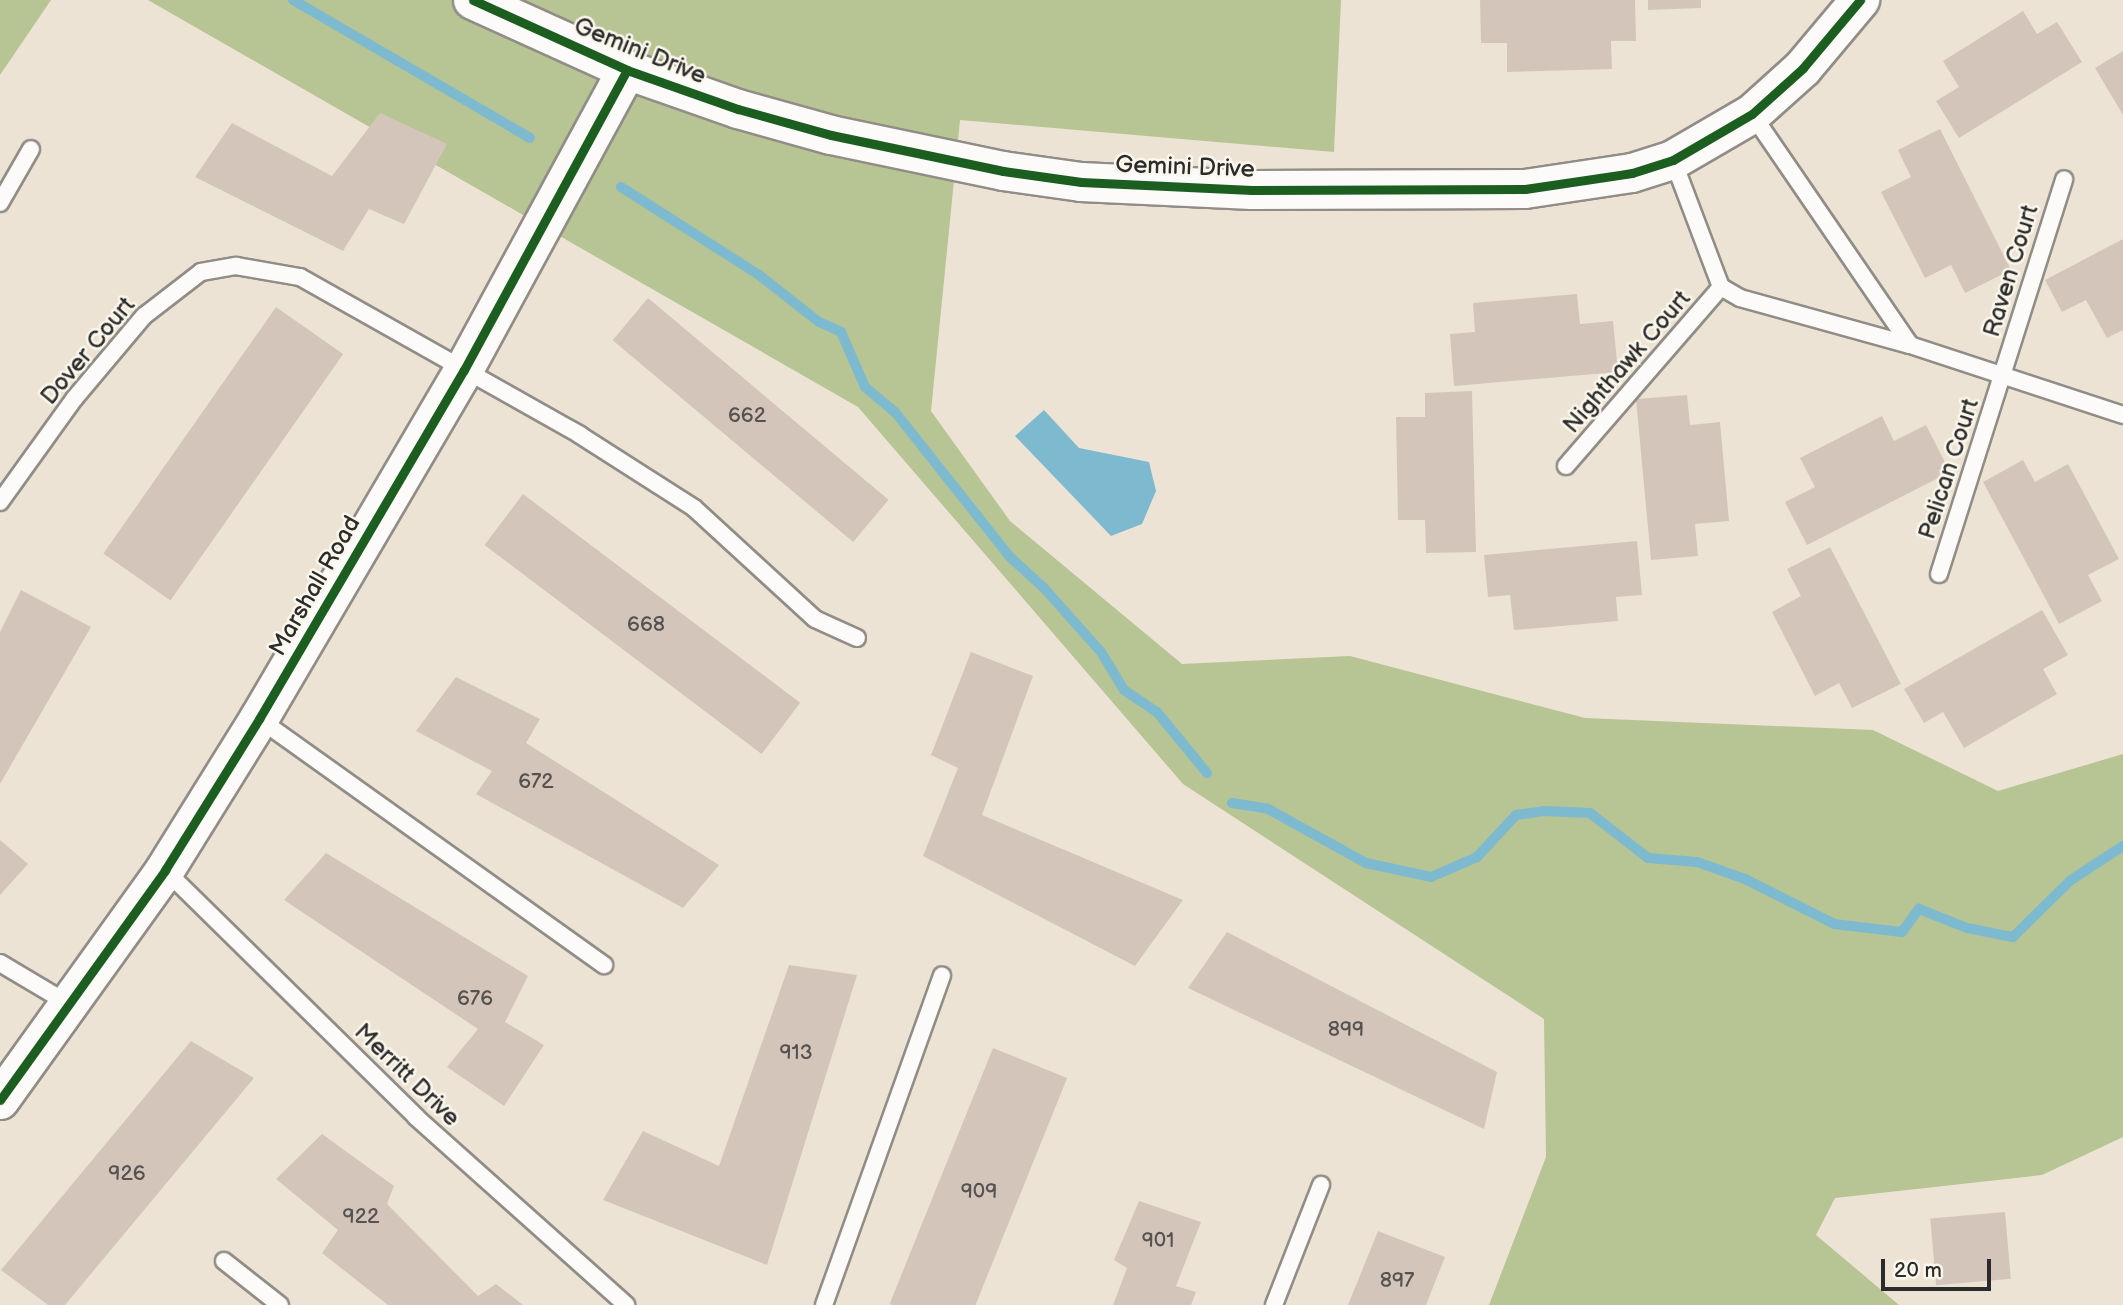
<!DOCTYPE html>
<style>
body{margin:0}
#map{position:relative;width:2123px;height:1305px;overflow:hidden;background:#ece3d5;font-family:"Balsamiq Sans",sans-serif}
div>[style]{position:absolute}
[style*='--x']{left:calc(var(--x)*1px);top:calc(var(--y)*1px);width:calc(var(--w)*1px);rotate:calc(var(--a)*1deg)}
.forest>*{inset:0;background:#b7c493}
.water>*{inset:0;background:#7ebacf}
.stream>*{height:10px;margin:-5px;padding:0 5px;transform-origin:5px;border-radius:5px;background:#7ebacf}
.building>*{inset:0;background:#d4c5ba;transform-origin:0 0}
.roads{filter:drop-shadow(2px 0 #918d86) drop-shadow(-2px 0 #918d86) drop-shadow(0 2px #918d86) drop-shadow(0 -2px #918d86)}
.service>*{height:16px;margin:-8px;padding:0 8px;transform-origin:8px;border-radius:8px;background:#fcfbf9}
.tertiary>*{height:38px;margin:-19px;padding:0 19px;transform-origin:19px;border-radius:19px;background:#fcfbf9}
.cycleway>*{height:9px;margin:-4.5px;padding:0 4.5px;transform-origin:4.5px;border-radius:4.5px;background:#1b5e20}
span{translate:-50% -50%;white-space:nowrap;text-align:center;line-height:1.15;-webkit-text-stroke:5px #fbf7ec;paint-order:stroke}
.number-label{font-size:21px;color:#55524f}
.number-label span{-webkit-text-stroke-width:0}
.street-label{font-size:24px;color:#2b2b2b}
.scale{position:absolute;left:1881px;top:1259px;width:110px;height:32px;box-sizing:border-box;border:4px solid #2b2b2b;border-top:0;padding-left:9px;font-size:21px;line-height:24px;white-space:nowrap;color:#2b2b2b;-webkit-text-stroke:5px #fbf7ec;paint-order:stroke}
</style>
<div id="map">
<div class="forest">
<div style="clip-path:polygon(0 0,51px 0,0 75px)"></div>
<div style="clip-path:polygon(148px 0,1341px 0,1334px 152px,960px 120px,931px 411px,1010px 521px,1182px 664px,1350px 656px,1585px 718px,1873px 730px,1998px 791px,2123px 754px,2123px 1137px,2042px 1175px,1835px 1198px,1816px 1235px,1899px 1305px,1489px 1305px,1546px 1157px,1544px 1019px,1183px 784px,858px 407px)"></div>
</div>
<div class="water">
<div style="clip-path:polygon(1044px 410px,1079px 448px,1149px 462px,1156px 491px,1142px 524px,1111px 536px,1015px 436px)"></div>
</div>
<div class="stream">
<div style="--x:293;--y:0;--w:274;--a:30.2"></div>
<div style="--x:621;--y:187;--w:164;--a:32.5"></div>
<div style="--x:759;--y:275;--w:76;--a:38.1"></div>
<div style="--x:819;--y:322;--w:24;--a:24"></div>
<div style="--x:841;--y:332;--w:60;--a:66.4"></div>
<div style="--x:865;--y:387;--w:39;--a:40"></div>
<div style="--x:895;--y:412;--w:185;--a:51.6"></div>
<div style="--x:1010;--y:557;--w:46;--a:42.4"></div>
<div style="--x:1044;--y:588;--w:86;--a:48.3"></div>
<div style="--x:1101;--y:652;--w:44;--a:58.8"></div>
<div style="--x:1124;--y:690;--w:40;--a:34"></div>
<div style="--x:1157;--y:712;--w:79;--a:50.7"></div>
<div style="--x:1232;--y:803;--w:36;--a:9"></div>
<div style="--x:1268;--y:809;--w:112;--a:28.9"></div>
<div style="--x:1366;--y:863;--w:66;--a:12.2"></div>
<div style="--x:1431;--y:877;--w:50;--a:-23.5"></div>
<div style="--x:1477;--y:857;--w:57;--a:-47.1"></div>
<div style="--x:1516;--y:815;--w:28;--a:-8"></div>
<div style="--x:1544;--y:811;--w:46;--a:2.5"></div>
<div style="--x:1590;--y:813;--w:73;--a:37.8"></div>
<div style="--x:1648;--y:858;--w:49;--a:4.7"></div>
<div style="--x:1697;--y:862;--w:51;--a:19.5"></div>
<div style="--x:1745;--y:879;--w:100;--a:26.8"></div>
<div style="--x:1834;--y:924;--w:68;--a:6.7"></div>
<div style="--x:1902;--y:932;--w:29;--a:-54"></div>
<div style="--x:1919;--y:909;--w:52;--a:21.6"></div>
<div style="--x:1967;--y:928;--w:47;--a:11.1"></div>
<div style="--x:2013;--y:937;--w:81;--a:-44.5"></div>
<div style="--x:2071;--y:880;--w:62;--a:-33.2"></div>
</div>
<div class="building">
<div style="clip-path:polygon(1480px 0,1635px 0,1636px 41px,1611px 41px,1612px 69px,1507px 72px,1507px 43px,1481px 43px)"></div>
<div style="clip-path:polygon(1648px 0,1701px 0,1701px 8px,1648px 10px)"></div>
<div style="clip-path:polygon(2023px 11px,2037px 34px,2057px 22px,2082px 62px,1959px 138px,1936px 101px,1959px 87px,1943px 61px)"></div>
<div style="clip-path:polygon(2123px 51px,2123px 115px,2095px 68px)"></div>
<div style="clip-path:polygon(380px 113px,447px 144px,404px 224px,369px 209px,343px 251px,195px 177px,232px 123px,332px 176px)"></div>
<div style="clip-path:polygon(1940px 129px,2011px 270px,1965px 293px,1951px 265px,1925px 278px,1881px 192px,1911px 177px,1898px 150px)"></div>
<div style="clip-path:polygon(2123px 239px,2123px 330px,2107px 338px,2086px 300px,2062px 312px,2045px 280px)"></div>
<div style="clip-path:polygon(1577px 294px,1580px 324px,1613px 321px,1618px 372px,1454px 386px,1450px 334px,1475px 332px,1473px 303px)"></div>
<div style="left:648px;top:298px;width:314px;height:55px;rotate:40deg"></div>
<div style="left:276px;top:307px;width:82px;height:301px;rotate:35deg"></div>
<div style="clip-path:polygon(1472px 391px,1476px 552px,1426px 553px,1425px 520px,1398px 520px,1396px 417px,1425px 417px,1425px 393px)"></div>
<div style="clip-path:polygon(1687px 395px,1690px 425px,1720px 422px,1729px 521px,1695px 524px,1698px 556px,1651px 560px,1636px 399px)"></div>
<div style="clip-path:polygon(1882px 416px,1894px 441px,1926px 425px,1950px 472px,1807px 545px,1785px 502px,1815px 487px,1800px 458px)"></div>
<div style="clip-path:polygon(2023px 460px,2035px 482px,2068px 464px,2119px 559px,2088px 575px,2102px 601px,2059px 624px,1983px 482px)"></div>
<div style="left:523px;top:494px;width:347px;height:64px;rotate:37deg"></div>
<div style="clip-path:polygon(1637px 541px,1642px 595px,1616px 597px,1618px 621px,1514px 630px,1510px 595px,1488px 597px,1484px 555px)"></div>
<div style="clip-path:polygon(1830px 547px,1901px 684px,1852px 708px,1839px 683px,1815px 696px,1772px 612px,1801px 596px,1787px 569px)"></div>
<div style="clip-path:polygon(21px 590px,91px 627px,0 784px,0 632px)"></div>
<div style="clip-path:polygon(2042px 610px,2068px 655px,2043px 669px,2057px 694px,1964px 748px,1943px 712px,1924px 723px,1904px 689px)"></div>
<div style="clip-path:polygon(971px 652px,1033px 676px,982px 815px,1183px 900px,1135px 966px,923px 856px,958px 768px,931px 755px)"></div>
<div style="clip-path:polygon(456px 677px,540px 719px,526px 743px,719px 865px,683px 908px,476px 794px,492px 771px,416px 731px)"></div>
<div style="clip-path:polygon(0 840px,28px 864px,0 895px)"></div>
<div style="clip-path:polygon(326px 853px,528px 976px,505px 1022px,544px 1045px,504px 1106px,447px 1067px,478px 1029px,284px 900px)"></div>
<div style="clip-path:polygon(1227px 932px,1497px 1072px,1484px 1129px,1188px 988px)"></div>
<div style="clip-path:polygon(789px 965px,857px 975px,767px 1265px,603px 1200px,643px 1131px,719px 1166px)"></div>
<div style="clip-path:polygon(191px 1041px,254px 1078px,65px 1305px,48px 1305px,1px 1270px)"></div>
<div style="left:993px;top:1048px;width:80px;height:276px;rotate:22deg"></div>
<div style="clip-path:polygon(322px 1134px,394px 1186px,387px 1204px,478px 1296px,496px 1284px,523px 1305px,388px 1305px,322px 1253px,338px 1230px,276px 1179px)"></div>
<div style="clip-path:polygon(1139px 1201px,1201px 1222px,1176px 1286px,1196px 1292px,1191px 1305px,1113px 1305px,1127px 1268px,1114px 1260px)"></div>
<div style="left:2005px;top:1212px;width:67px;height:75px;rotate:85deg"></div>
<div style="clip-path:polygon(1378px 1231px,1445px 1257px,1426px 1305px,1348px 1305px)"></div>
</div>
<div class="roads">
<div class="service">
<div style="--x:1752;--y:114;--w:280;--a:55.6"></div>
<div style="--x:1673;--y:160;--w:136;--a:69.3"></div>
<div style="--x:1721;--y:287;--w:22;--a:30"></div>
<div style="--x:1740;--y:298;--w:176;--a:15.5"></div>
<div style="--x:1910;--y:345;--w:224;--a:18.2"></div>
<div style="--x:0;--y:203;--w:62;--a:-60.1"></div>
<div style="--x:1566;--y:466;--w:237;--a:-49.1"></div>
<div style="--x:0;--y:502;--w:127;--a:-54.3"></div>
<div style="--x:74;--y:399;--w:109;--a:-49.9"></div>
<div style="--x:144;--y:316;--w:72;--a:-37.7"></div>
<div style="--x:201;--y:272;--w:36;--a:-10"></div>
<div style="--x:236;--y:266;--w:65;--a:9.8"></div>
<div style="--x:300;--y:277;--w:322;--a:29.4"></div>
<div style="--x:580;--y:435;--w:135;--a:32.6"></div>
<div style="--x:694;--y:508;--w:164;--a:42.5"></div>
<div style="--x:815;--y:619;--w:46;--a:24.3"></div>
<div style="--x:1939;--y:574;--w:414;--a:-72.4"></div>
<div style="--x:259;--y:719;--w:424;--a:35.5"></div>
<div style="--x:165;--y:870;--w:352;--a:44.5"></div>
<div style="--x:416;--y:1117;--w:282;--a:41.8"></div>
<div style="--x:0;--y:963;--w:80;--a:30.7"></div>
<div style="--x:224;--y:1261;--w:71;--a:38.2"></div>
<div style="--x:824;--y:1305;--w:350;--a:-70.3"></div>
<div style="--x:1274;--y:1305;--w:129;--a:-68.6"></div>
</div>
<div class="tertiary">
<div style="--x:473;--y:0;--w:169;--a:24.4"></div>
<div style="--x:627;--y:70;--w:118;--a:19.4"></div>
<div style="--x:738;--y:109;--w:97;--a:15.6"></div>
<div style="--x:831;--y:135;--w:176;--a:11.8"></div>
<div style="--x:1003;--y:171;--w:79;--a:8"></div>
<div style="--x:1081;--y:182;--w:171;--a:2.7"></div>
<div style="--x:1252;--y:190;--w:273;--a:-0.2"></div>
<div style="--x:1525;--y:189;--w:108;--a:-8.5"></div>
<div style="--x:1632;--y:173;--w:43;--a:-17.6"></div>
<div style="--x:1673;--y:160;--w:91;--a:-30.2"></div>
<div style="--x:1752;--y:114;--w:69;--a:-42"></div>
<div style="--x:1803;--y:68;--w:89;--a:-50"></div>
<div style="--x:0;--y:1100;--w:283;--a:-54.3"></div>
<div style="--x:165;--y:870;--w:178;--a:-58.1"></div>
<div style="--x:259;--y:719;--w:405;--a:-59.6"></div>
<div style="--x:464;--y:370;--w:341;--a:-61.5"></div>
</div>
</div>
<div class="cycleway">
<div style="--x:473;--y:0;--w:169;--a:24.4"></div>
<div style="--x:627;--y:70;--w:118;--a:19.4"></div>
<div style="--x:738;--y:109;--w:97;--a:15.6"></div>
<div style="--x:831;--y:135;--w:176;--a:11.8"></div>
<div style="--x:1003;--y:171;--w:79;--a:8"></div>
<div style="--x:1081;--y:182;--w:171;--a:2.7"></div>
<div style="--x:1252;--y:190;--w:273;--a:-0.2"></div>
<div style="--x:1525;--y:189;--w:108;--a:-8.5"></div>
<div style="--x:1632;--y:173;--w:43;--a:-17.6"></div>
<div style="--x:1673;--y:160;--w:91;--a:-30.2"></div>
<div style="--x:1752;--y:114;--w:69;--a:-42"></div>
<div style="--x:1803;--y:68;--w:89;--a:-50"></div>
<div style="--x:0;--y:1100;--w:283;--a:-54.3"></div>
<div style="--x:165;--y:870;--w:178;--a:-58.1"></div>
<div style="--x:259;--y:719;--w:405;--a:-59.6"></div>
<div style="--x:464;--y:370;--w:341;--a:-61.5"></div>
</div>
<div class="number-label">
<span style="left:747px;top:416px">662</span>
<span style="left:646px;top:625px">668</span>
<span style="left:536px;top:782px">672</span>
<span style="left:475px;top:999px">676</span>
<span style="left:1346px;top:1030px">899</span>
<span style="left:796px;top:1053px">913</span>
<span style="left:127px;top:1174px">926</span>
<span style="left:979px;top:1192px">909</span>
<span style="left:361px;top:1217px">922</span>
<span style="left:1158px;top:1241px">901</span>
<span style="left:1397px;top:1281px">897</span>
</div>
<div class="street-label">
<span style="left:640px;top:51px;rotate:22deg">Gemini Drive</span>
<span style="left:1185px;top:167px;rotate:2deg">Gemini Drive</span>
<span style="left:2011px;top:271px;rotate:-73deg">Raven Court</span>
<span style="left:88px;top:351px;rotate:-50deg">Dover Court</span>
<span style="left:1627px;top:362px;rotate:-49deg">Nighthawk Court</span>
<span style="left:1949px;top:469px;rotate:-72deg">Pelican Court</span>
<span style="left:315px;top:586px;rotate:-60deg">Marshall Road</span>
<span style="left:407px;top:1075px;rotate:44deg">Merritt Drive</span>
</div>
<div class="scale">20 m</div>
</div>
